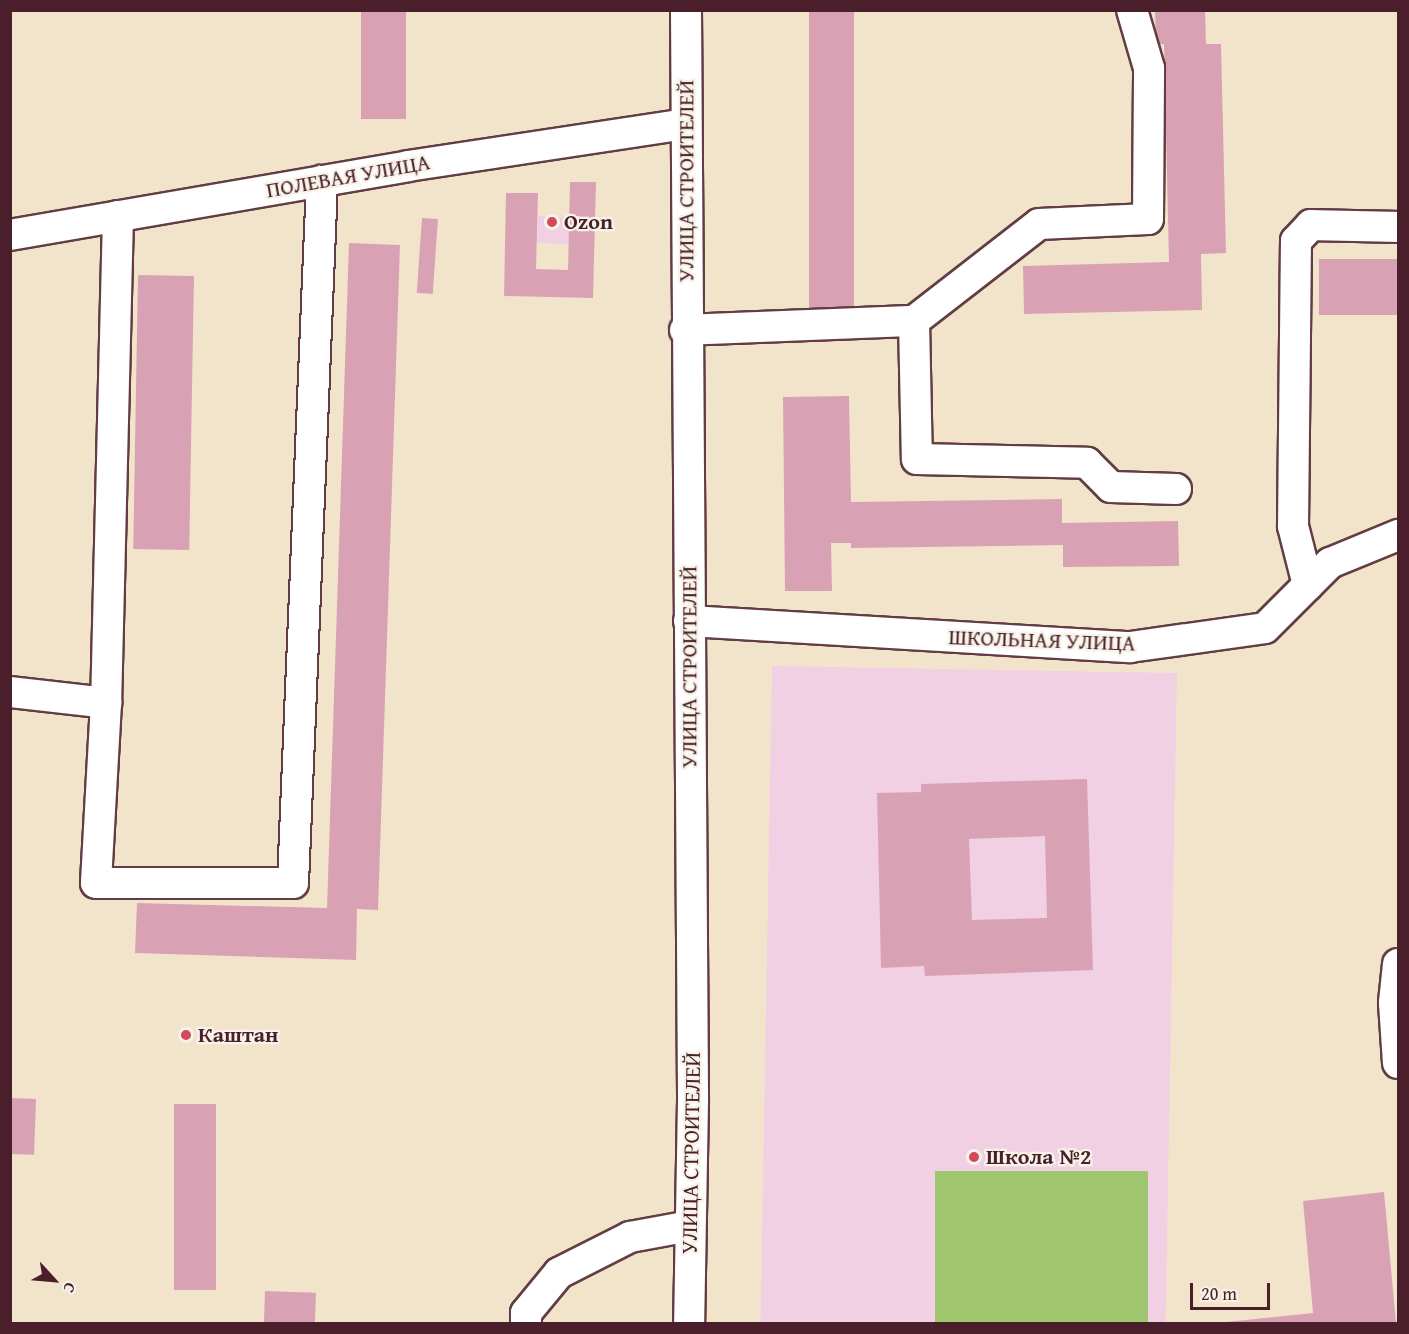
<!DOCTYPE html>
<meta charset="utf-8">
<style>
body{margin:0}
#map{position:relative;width:1409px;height:1334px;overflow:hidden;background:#f2e4cb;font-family:"Gentium Book Plus",serif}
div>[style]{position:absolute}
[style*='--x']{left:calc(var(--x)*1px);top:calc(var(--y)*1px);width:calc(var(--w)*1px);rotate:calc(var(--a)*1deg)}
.built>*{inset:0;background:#f1d0e3;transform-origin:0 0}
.green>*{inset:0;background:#a1c670;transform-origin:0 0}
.building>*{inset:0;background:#d9a2b4;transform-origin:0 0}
.roads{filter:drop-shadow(2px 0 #633d43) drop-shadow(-2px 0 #633d43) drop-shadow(0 2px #633d43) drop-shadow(0 -2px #633d43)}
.minor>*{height:30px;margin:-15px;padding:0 15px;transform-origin:15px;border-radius:15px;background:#fff}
.dots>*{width:16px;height:16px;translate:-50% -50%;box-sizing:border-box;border:3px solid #f7f3e8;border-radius:50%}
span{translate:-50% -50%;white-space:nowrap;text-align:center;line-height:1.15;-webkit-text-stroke:4.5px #f7f3e8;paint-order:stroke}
.street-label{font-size:22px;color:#4a1f2b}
.poi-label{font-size:22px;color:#4a1f2b;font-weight:700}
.left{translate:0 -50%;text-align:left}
.frame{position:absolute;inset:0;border:12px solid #4a1f2b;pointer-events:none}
.north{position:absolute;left:24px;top:1250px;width:60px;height:60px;-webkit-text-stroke:4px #f7f3e8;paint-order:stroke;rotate:116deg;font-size:16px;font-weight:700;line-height:24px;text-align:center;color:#4a1f2b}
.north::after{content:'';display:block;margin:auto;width:21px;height:27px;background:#4a1f2b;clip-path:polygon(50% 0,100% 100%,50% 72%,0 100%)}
.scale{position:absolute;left:1190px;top:1283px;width:80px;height:27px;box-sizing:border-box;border:3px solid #4a1f2b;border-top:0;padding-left:8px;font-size:18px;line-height:21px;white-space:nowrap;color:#4a1f2b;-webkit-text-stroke:4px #f7f3e8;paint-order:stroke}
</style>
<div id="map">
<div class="built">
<div style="left:538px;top:216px;width:32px;height:27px;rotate:2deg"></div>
<div style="left:772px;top:666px;width:405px;height:657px;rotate:1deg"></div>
</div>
<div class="green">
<div style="left:1148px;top:1171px;width:152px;height:213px;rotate:90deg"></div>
</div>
<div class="building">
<div style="left:361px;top:10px;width:45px;height:109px"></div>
<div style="left:809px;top:10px;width:45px;height:300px"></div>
<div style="clip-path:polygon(1155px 10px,1205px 10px,1206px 44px,1221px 44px,1226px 253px,1201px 254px,1202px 310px,1024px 314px,1023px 266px,1169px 262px,1164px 44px,1156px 45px)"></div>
<div style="clip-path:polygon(570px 182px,596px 182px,593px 298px,504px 296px,506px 193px,538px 193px,536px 269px,568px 270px)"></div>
<div style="left:422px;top:218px;width:16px;height:75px;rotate:4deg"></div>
<div style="clip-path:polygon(349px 243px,400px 245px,378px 910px,357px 909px,356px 960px,135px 953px,137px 903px,327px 908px)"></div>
<div style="left:1319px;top:259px;width:79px;height:56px"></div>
<div style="left:138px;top:275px;width:56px;height:274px;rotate:1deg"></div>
<div style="clip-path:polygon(849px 396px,851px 502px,1062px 499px,1062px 523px,1178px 521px,1179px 566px,1063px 567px,1063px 545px,851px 548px,851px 543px,831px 543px,832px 591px,785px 591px,783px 397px)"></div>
<div style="clip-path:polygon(evenodd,1087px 779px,1093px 970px,925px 976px,924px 966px,881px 968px,877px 793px,921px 792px,921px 784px,1087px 779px,1045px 836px,1047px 918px,972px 920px,969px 839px,1045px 836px)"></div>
<div style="left:10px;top:1098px;width:26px;height:56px;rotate:2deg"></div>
<div style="left:174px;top:1104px;width:42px;height:186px"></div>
<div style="clip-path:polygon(1384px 1192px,1396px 1323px,1216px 1323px,1313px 1313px,1303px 1201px)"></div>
<div style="left:265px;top:1291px;width:51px;height:32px;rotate:2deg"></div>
</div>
<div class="roads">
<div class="minor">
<div style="--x:686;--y:10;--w:1091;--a:89.63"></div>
<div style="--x:693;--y:1101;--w:223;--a:91"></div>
<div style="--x:118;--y:216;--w:487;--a:91.4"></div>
<div style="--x:106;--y:703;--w:180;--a:93.2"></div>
<div style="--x:96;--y:883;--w:197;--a:0"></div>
<div style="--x:293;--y:883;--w:703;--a:-87.63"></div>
<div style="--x:10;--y:235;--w:404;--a:-9.8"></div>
<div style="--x:408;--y:166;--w:281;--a:-8.6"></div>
<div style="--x:914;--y:321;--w:158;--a:-37.8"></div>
<div style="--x:1039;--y:224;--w:109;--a:-2.6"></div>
<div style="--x:1148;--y:219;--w:151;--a:-89.6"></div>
<div style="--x:1149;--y:68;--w:60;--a:-106.3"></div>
<div style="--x:685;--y:330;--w:229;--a:-2.3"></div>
<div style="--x:914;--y:321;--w:138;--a:88.8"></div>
<div style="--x:917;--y:459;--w:170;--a:1.3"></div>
<div style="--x:1087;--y:463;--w:34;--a:45"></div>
<div style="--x:1111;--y:487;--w:65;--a:1.8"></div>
<div style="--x:1308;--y:585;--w:61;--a:-104.3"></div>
<div style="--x:1293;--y:526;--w:285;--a:-89.4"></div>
<div style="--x:1296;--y:241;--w:22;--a:-47"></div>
<div style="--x:1311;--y:225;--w:87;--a:1.3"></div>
<div style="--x:689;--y:621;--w:442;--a:3.4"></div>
<div style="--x:1130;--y:647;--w:136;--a:-8"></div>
<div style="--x:1265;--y:628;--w:92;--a:-45"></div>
<div style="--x:1330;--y:563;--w:74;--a:-22.4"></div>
<div style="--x:10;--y:692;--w:97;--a:6.5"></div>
<div style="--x:1398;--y:964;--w:39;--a:96"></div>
<div style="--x:1394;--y:1003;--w:60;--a:86.2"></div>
<div style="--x:526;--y:1324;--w:11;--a:-90"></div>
<div style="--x:526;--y:1313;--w:52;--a:-50.5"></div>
<div style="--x:559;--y:1273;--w:80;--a:-26.9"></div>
<div style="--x:630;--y:1237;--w:61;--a:-10.4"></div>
</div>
</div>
<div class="dots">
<div style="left:552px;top:222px;background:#d1495b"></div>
<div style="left:186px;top:1035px;background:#d1495b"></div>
<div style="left:974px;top:1157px;background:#d1495b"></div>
</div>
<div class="street-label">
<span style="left:348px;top:176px;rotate:-10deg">ПОЛЕВАЯ УЛИЦА</span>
<span style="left:686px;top:181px;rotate:-90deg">УЛИЦА СТРОИТЕЛЕЙ</span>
<span style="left:1042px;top:640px;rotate:2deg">ШКОЛЬНАЯ УЛИЦА</span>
<span style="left:689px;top:667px;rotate:-90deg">УЛИЦА СТРОИТЕЛЕЙ</span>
<span style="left:691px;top:1153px;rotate:-89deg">УЛИЦА СТРОИТЕЛЕЙ</span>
</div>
<div class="poi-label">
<span class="left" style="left:564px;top:222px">Ozon</span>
<span class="left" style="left:198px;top:1035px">Каштан</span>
<span class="left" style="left:986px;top:1157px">Школа №2</span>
</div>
<div class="frame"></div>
<div class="north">С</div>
<div class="scale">20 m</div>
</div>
